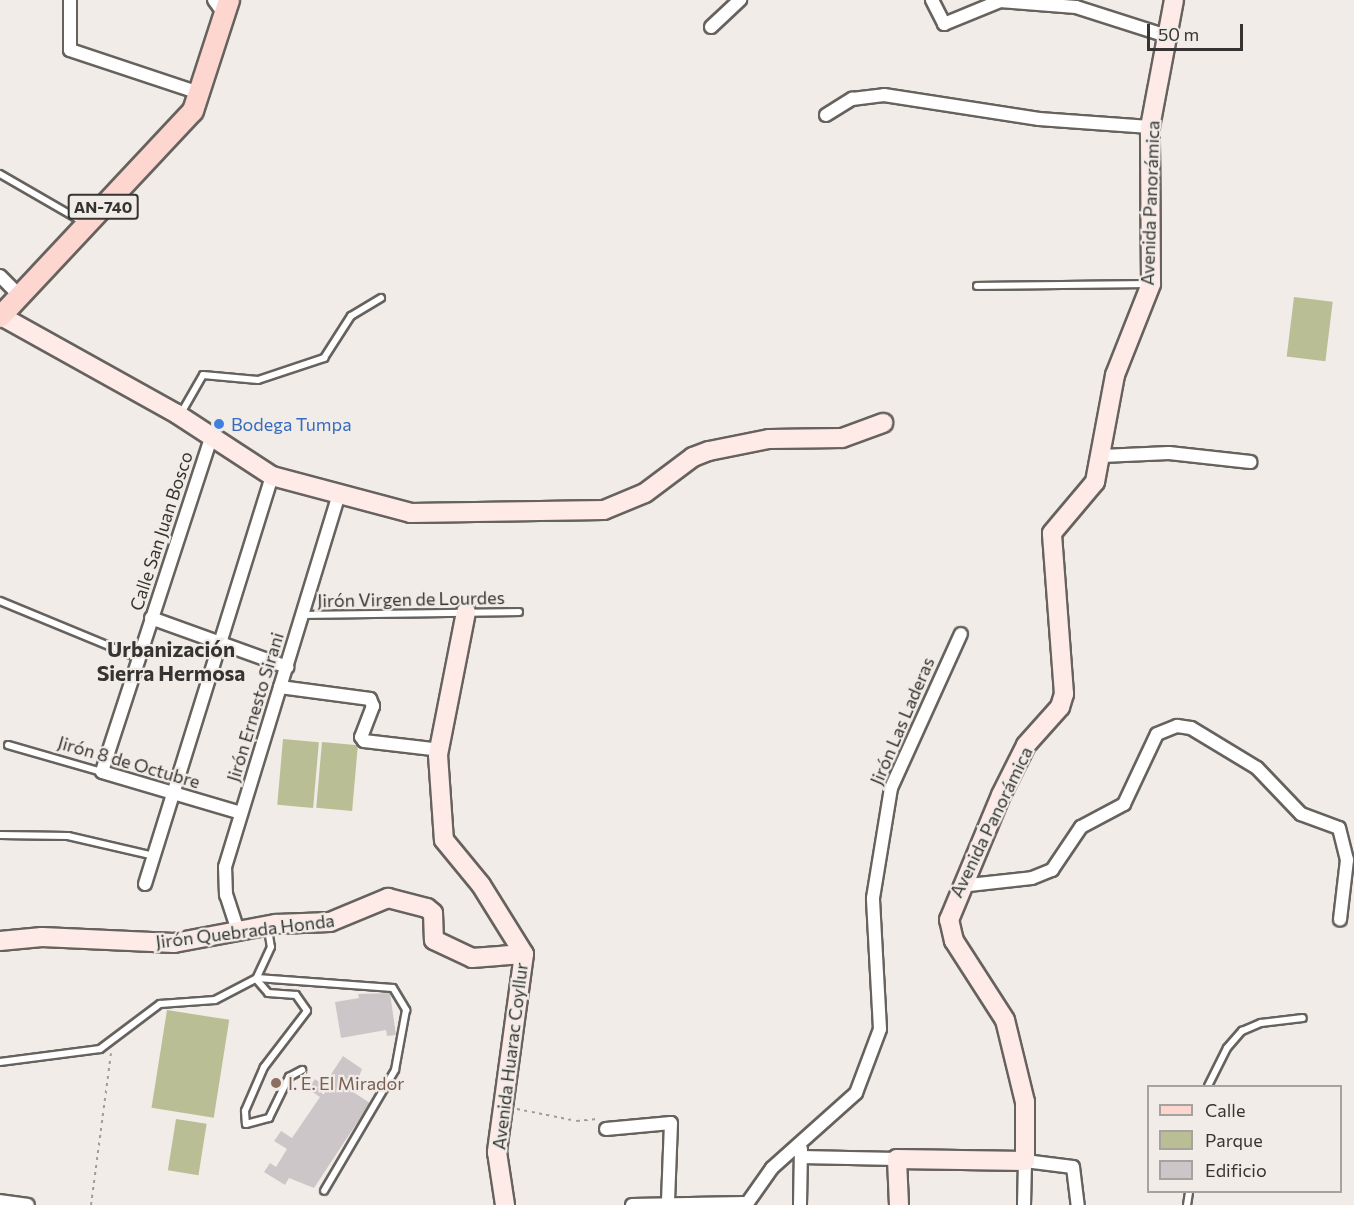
<!DOCTYPE html>
<meta charset="utf-8">
<style>
body{margin:0}
#map{position:relative;width:1354px;height:1205px;overflow:hidden;background:#f1ece7;font-family:Commissioner,sans-serif}
div>[style]{position:absolute}
[style*='--x']{left:calc(var(--x)*1px);top:calc(var(--y)*1px);width:calc(var(--w)*1px);rotate:calc(var(--a)*1deg)}
.green>*{inset:0;background:#babe94;transform-origin:0 0}
.building>*{inset:0;background:#cdc6c9}
.path>*{height:2px;margin-top:-1px;transform-origin:0;background:repeating-linear-gradient(90deg,#a09c98 0 3px,transparent 0 7.5px)}
.roads{filter:drop-shadow(2px 0 #66625e) drop-shadow(-2px 0 #66625e) drop-shadow(0 2px #66625e) drop-shadow(0 -2px #66625e)}
.lane>*{height:6px;margin:-3px;padding:0 3px;transform-origin:3px;border-radius:3px;background:#fff}
.street>*{height:12px;margin:-6px;padding:0 6px;transform-origin:6px;border-radius:6px;background:#fff}
.secondary>*{height:18px;margin:-9px;padding:0 9px;transform-origin:9px;border-radius:9px;background:#feebe7}
.primary>*{height:20px;margin:-10px;padding:0 10px;transform-origin:10px;border-radius:10px;background:#fdd6d0}
.dots>*{width:16px;height:16px;translate:-50% -50%;box-sizing:border-box;border:3px solid #f1ece7;border-radius:50%}
span{translate:-50% -50%;white-space:nowrap;text-align:center;line-height:1.15;-webkit-text-stroke:4.5px #f1ece7;paint-order:stroke}
.shield-label span{padding:2px 4px;background:#f1ece7;border:2px solid;border-radius:4px;-webkit-text-stroke-width:0}
.shield-label{font-size:16px;color:#363432;font-weight:700}
.street-label{font-size:18px;color:#363432}
.shop-label{font-size:18px;color:#366cbe}
.left{translate:0 -50%;text-align:left}
.education-label{font-size:18px;color:#785e54}
.quarter-label{font-size:21px;color:#363432;font-weight:700}
.legend{position:absolute;left:1147px;top:1085px;width:195px;height:108px;box-sizing:border-box;background:#f1ece7;border:2px solid #a6a29f;margin:0;padding:8px 10px;list-style:none;font-size:18px;color:#363432}
.legend li{display:flex;align-items:center;gap:12px;height:30px}
.legend b{width:30px;border:2px solid #a6a29f}
.scale{position:absolute;left:1147px;top:24px;width:96px;height:27px;box-sizing:border-box;border:3px solid #363432;border-top:0;padding-left:8px;font-size:18px;line-height:21px;white-space:nowrap;color:#363432;-webkit-text-stroke:4px #f1ece7;paint-order:stroke}
</style>
<div id="map">
<div class="green">
<div style="left:1294px;top:297px;width:39px;height:60px;rotate:7deg"></div>
<div style="left:283px;top:739px;width:36px;height:66px;rotate:5deg"></div>
<div style="left:322px;top:742px;width:36px;height:66px;rotate:5deg"></div>
<div style="left:167px;top:1010px;width:63px;height:99px;rotate:9deg"></div>
<div style="left:176px;top:1119px;width:31px;height:52px;rotate:9deg"></div>
</div>
<div class="building">
<div style="clip-path:polygon(390px 993px,396px 1035px,387px 1036px,386px 1030px,341px 1038px,335px 1002px,359px 998px,358px 994px)"></div>
<div style="clip-path:polygon(343px 1056px,362px 1069px,353px 1092px,370px 1103px,314px 1188px,289px 1178px,285px 1185px,264px 1172px,270px 1163px,276px 1167px,287px 1149px,274px 1141px,281px 1131px,292px 1138px,320px 1097px,308px 1089px,315px 1079px,324px 1085px)"></div>
</div>
<div class="path">
<div style="--x:517;--y:1109;--w:61;--a:11.3"></div>
<div style="--x:577;--y:1121;--w:20;--a:-6"></div>
<div style="--x:91;--y:1205;--w:153;--a:-82.5"></div>
</div>
<div class="roads">
<div class="lane">
<div style="--x:0;--y:174;--w:98;--a:30"></div>
<div style="--x:977;--y:286;--w:170;--a:-0.7"></div>
<div style="--x:180;--y:415;--w:46;--a:-60.1"></div>
<div style="--x:203;--y:375;--w:55;--a:5.2"></div>
<div style="--x:258;--y:380;--w:70;--a:-18.4"></div>
<div style="--x:324;--y:358;--w:50;--a:-57.3"></div>
<div style="--x:351;--y:316;--w:35;--a:-31"></div>
<div style="--x:0;--y:601;--w:149;--a:22.4"></div>
<div style="--x:303;--y:615;--w:216;--a:-0.8"></div>
<div style="--x:8;--y:745;--w:98;--a:16"></div>
<div style="--x:0;--y:835;--w:68;--a:0.8"></div>
<div style="--x:68;--y:836;--w:88;--a:13.1"></div>
<div style="--x:268;--y:929;--w:18;--a:81"></div>
<div style="--x:271;--y:947;--w:35;--a:115"></div>
<div style="--x:256;--y:979;--w:18;--a:49"></div>
<div style="--x:268;--y:993;--w:28;--a:4"></div>
<div style="--x:296;--y:995;--w:19;--a:55"></div>
<div style="--x:307;--y:1011;--w:71;--a:127.5"></div>
<div style="--x:264;--y:1067;--w:48;--a:113.4"></div>
<div style="--x:245;--y:1111;--w:13;--a:86"></div>
<div style="--x:246;--y:1124;--w:24;--a:-15"></div>
<div style="--x:269;--y:1118;--w:46;--a:-64"></div>
<div style="--x:289;--y:1077;--w:15;--a:-28"></div>
<div style="--x:0;--y:1062;--w:101;--a:-7.4"></div>
<div style="--x:100;--y:1049;--w:75;--a:-36.9"></div>
<div style="--x:160;--y:1004;--w:55;--a:-4.2"></div>
<div style="--x:215;--y:1000;--w:47;--a:-27.6"></div>
<div style="--x:257;--y:978;--w:136;--a:4.2"></div>
<div style="--x:393;--y:988;--w:26;--a:59"></div>
<div style="--x:406;--y:1010;--w:61;--a:100.4"></div>
<div style="--x:395;--y:1070;--w:140;--a:120.4"></div>
<div style="--x:1208;--y:1086;--w:42;--a:-63.4"></div>
<div style="--x:1227;--y:1048;--w:23;--a:-49"></div>
<div style="--x:1242;--y:1031;--w:21;--a:-23"></div>
<div style="--x:1261;--y:1023;--w:42;--a:-6.8"></div>
<div style="--x:1187;--y:1205;--w:13;--a:-81"></div>
</div>
<div class="street">
<div style="--x:70;--y:0;--w:50;--a:90"></div>
<div style="--x:70;--y:50;--w:139;--a:18.4"></div>
<div style="--x:214;--y:0;--w:19;--a:54"></div>
<div style="--x:932;--y:0;--w:27;--a:63"></div>
<div style="--x:944;--y:24;--w:61;--a:-22.3"></div>
<div style="--x:1000;--y:1;--w:76;--a:4.5"></div>
<div style="--x:1076;--y:7;--w:92;--a:17.7"></div>
<div style="--x:711;--y:27;--w:40;--a:-43"></div>
<div style="--x:826;--y:115;--w:31;--a:-32"></div>
<div style="--x:852;--y:99;--w:32;--a:-7"></div>
<div style="--x:884;--y:95;--w:157;--a:8.8"></div>
<div style="--x:1039;--y:119;--w:111;--a:4.1"></div>
<div style="--x:0;--y:276;--w:25;--a:45"></div>
<div style="--x:211;--y:438;--w:351;--a:108.1"></div>
<div style="--x:102;--y:772;--w:145;--a:16.4"></div>
<div style="--x:1102;--y:456;--w:67;--a:-2.6"></div>
<div style="--x:1169;--y:453;--w:82;--a:6.3"></div>
<div style="--x:151;--y:618;--w:145;--a:19.8"></div>
<div style="--x:280;--y:687;--w:91;--a:7.6"></div>
<div style="--x:370;--y:699;--w:8;--a:67"></div>
<div style="--x:373;--y:706;--w:33;--a:111"></div>
<div style="--x:361;--y:737;--w:5;--a:53"></div>
<div style="--x:364;--y:741;--w:69;--a:6.6"></div>
<div style="--x:433;--y:749;--w:8;--a:50"></div>
<div style="--x:145;--y:884;--w:427;--a:-72.7"></div>
<div style="--x:960;--y:886;--w:72;--a:-6.3"></div>
<div style="--x:1032;--y:878;--w:22;--a:-22"></div>
<div style="--x:1052;--y:870;--w:52;--a:-56"></div>
<div style="--x:1081;--y:827;--w:49;--a:-28.1"></div>
<div style="--x:1124;--y:804;--w:77;--a:-64.8"></div>
<div style="--x:1157;--y:734;--w:22;--a:-22"></div>
<div style="--x:1177;--y:726;--w:14;--a:8"></div>
<div style="--x:1191;--y:728;--w:77;--a:31.2"></div>
<div style="--x:1257;--y:768;--w:64;--a:46.3"></div>
<div style="--x:1301;--y:814;--w:40;--a:20.2"></div>
<div style="--x:1339;--y:828;--w:33;--a:76"></div>
<div style="--x:1347;--y:860;--w:60;--a:96.7"></div>
<div style="--x:238;--y:931;--w:38;--a:-108"></div>
<div style="--x:226;--y:895;--w:28;--a:-92"></div>
<div style="--x:225;--y:867;--w:390;--a:-73"></div>
<div style="--x:606;--y:1129;--w:65;--a:-5.3"></div>
<div style="--x:671;--y:1123;--w:78;--a:92.2"></div>
<div style="--x:801;--y:1157;--w:96;--a:1.2"></div>
<div style="--x:0;--y:1201;--w:28;--a:8"></div>
<div style="--x:632;--y:1205;--w:114;--a:-1"></div>
<div style="--x:746;--y:1205;--w:45;--a:-54.9"></div>
<div style="--x:772;--y:1168;--w:113;--a:-41.8"></div>
<div style="--x:856;--y:1093;--w:68;--a:-69.4"></div>
<div style="--x:880;--y:1029;--w:131;--a:-93.1"></div>
<div style="--x:873;--y:898;--w:111;--a:-80.7"></div>
<div style="--x:891;--y:788;--w:169;--a:-65.6"></div>
<div style="--x:800;--y:1205;--w:56;--a:-89"></div>
<div style="--x:1024;--y:1205;--w:44;--a:-88.7"></div>
<div style="--x:1025;--y:1161;--w:48;--a:7.1"></div>
<div style="--x:1073;--y:1167;--w:38;--a:83"></div>
</div>
<div class="secondary">
<div style="--x:1;--y:316;--w:201;--a:29.1"></div>
<div style="--x:177;--y:414;--w:113;--a:33.1"></div>
<div style="--x:272;--y:476;--w:144;--a:14.9"></div>
<div style="--x:411;--y:513;--w:193;--a:-0.9"></div>
<div style="--x:604;--y:510;--w:44;--a:-22.5"></div>
<div style="--x:645;--y:493;--w:60;--a:-36.9"></div>
<div style="--x:693;--y:457;--w:17;--a:-21"></div>
<div style="--x:709;--y:451;--w:61;--a:-11.3"></div>
<div style="--x:769;--y:439;--w:73;--a:-0.8"></div>
<div style="--x:842;--y:438;--w:44;--a:-20.1"></div>
<div style="--x:466;--y:612;--w:146;--a:101.1"></div>
<div style="--x:438;--y:755;--w:85;--a:86"></div>
<div style="--x:444;--y:840;--w:58;--a:50.6"></div>
<div style="--x:481;--y:885;--w:81;--a:58.1"></div>
<div style="--x:524;--y:954;--w:200;--a:97.8"></div>
<div style="--x:497;--y:1152;--w:54;--a:81.4"></div>
<div style="--x:0;--y:941;--w:42;--a:-5.4"></div>
<div style="--x:42;--y:937;--w:132;--a:2.6"></div>
<div style="--x:174;--y:943;--w:104;--a:-10.6"></div>
<div style="--x:276;--y:924;--w:54;--a:-2.1"></div>
<div style="--x:330;--y:922;--w:63;--a:-22.5"></div>
<div style="--x:388;--y:898;--w:40;--a:14.4"></div>
<div style="--x:427;--y:908;--w:8;--a:40"></div>
<div style="--x:433;--y:913;--w:27;--a:88"></div>
<div style="--x:434;--y:940;--w:42;--a:25.3"></div>
<div style="--x:472;--y:958;--w:52;--a:-4.4"></div>
<div style="--x:899;--y:1205;--w:46;--a:-92.5"></div>
<div style="--x:897;--y:1159;--w:128;--a:0.9"></div>
<div style="--x:1025;--y:1161;--w:59;--a:-90"></div>
<div style="--x:1025;--y:1102;--w:84;--a:-103.7"></div>
<div style="--x:1005;--y:1020;--w:94;--a:-122.8"></div>
<div style="--x:954;--y:941;--w:22;--a:-103"></div>
<div style="--x:949;--y:920;--w:135;--a:-67.4"></div>
<div style="--x:1001;--y:795;--w:56;--a:-63.4"></div>
<div style="--x:1026;--y:745;--w:51;--a:-48.2"></div>
<div style="--x:1060;--y:707;--w:14;--a:-73"></div>
<div style="--x:1064;--y:694;--w:161;--a:-94.3"></div>
<div style="--x:1052;--y:533;--w:67;--a:-49.9"></div>
<div style="--x:1095;--y:482;--w:109;--a:-79.4"></div>
<div style="--x:1115;--y:375;--w:98;--a:-68.4"></div>
<div style="--x:1151;--y:284;--w:157;--a:-90.4"></div>
<div style="--x:1150;--y:127;--w:129;--a:-79.3"></div>
</div>
<div class="primary">
<div style="--x:0;--y:317;--w:282;--a:-46.9"></div>
<div style="--x:193;--y:111;--w:117;--a:-72"></div>
</div>
</div>
<div class="dots">
<div style="left:219px;top:424px;background:#3f7fe0"></div>
<div style="left:276px;top:1083px;background:#8d6e63"></div>
</div>
<div class="shield-label">
<span style="left:103px;top:207px">AN-740</span>
</div>
<div class="street-label">
<span style="left:1150px;top:203px;rotate:-88deg">Avenida Panorámica</span>
<span style="left:161px;top:531px;rotate:-72deg">Calle San Juan Bosco</span>
<span style="left:411px;top:599px;rotate:-1deg">Jirón Virgen de Lourdes</span>
<span style="left:255px;top:707px;rotate:-73deg">Jirón Ernesto Sirani</span>
<span style="left:902px;top:721px;rotate:-67deg">Jirón Las Laderas</span>
<span style="left:129px;top:762px;rotate:16deg">Jirón 8 de Octubre</span>
<span style="left:991px;top:822px;rotate:-64deg">Avenida Panorámica</span>
<span style="left:245px;top:931px;rotate:-7deg">Jirón Quebrada Honda</span>
<span style="left:510px;top:1056px;rotate:-83deg">Avenida Huarac Coyllur</span>
</div>
<div class="shop-label">
<span class="left" style="left:231px;top:424px">Bodega Tumpa</span>
</div>
<div class="education-label">
<span class="left" style="left:288px;top:1083px">I. E. El Mirador</span>
</div>
<div class="quarter-label">
<span style="left:171px;top:661px">Urbanización<br>Sierra Hermosa</span>
</div>
<ul class="legend">
<li><b style="height:8px;background:#fdd6d0"></b>Calle</li>
<li><b style="height:16px;background:#babe94"></b>Parque</li>
<li><b style="height:16px;background:#cdc6c9"></b>Edificio</li>
</ul>
<div class="scale">50 m</div>
</div>
